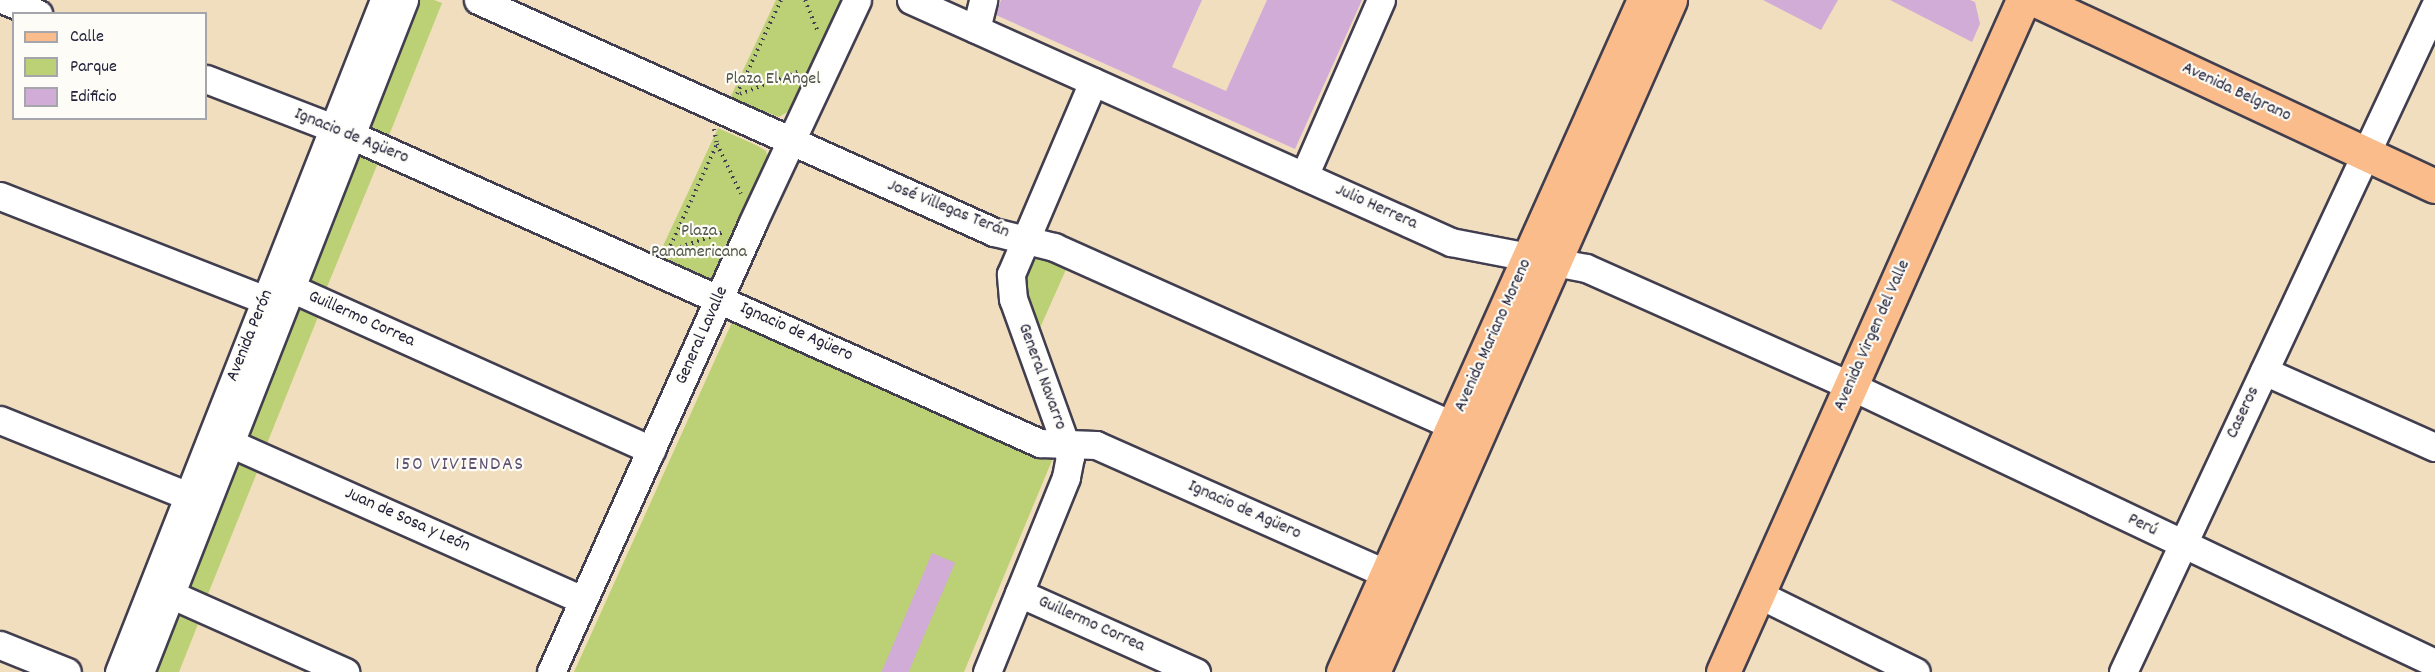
<!DOCTYPE html>
<meta charset="utf-8">
<style>
body{margin:0}
#map{position:relative;width:2435px;height:672px;overflow:hidden;background:#f1debe;font-family:Dekko,sans-serif}
div>[style]{position:absolute}
[style*='--x']{left:calc(var(--x)*1px);top:calc(var(--y)*1px);width:calc(var(--w)*1px);rotate:calc(var(--a)*1deg)}
.green>*{inset:0;background:#bcd175}
.building>*{inset:0;background:#d1acd6;transform-origin:0 0}
.path>*{height:4px;margin-top:-2px;transform-origin:0;background:repeating-linear-gradient(90deg,#413e4f 0 1.5px,transparent 0 6px)}
.roads{filter:drop-shadow(2px 0 #413e4f) drop-shadow(-2px 0 #413e4f) drop-shadow(0 2px #413e4f) drop-shadow(0 -2px #413e4f)}
.minor>*{height:27px;margin:-13.5px;padding:0 13.5px;transform-origin:13.5px;border-radius:13.5px;background:#fff}
.major>*{height:33px;margin:-16.5px;padding:0 16.5px;transform-origin:16.5px;border-radius:16.5px;background:#f9bc8a}
span{translate:-50% -50%;white-space:nowrap;text-align:center;line-height:1.15;-webkit-text-stroke:4.5px #fdfcf7;paint-order:stroke}
.park-label{font-size:18px;color:#50574c}
.street-label{font-size:18px;color:#22223b}
.neighbourhood-label{font-size:20px;color:#5f5271;letter-spacing:1.5px}
.legend{position:absolute;left:12px;top:12px;width:195px;height:108px;box-sizing:border-box;background:#fdfcf7;border:2px solid #a5a5ac;margin:0;padding:8px 10px;list-style:none;font-size:18px;color:#22223b}
.legend li{display:flex;align-items:center;gap:12px;height:30px}
.legend b{width:30px;border:2px solid #a5a5ac}
</style>
<div id="map">
<div class="green">
<div style="clip-path:polygon(417px 0,434px 0,442px 3px,386px 143px,367px 129px)"></div>
<div style="clip-path:polygon(776px 0,843px 0,794px 108px,779px 117px,730px 98px)"></div>
<div style="clip-path:polygon(718px 128px,758px 146px,766px 151px,769px 163px,714px 279px,709px 282px,656px 261px)"></div>
<div style="clip-path:polygon(368px 152px,380px 158px,325px 292px,307px 280px,357px 153px)"></div>
<div style="clip-path:polygon(1036px 253px,1068px 265px,1040px 328px,1023px 285px,1026px 258px)"></div>
<div style="clip-path:polygon(308px 306px,320px 312px,266px 446px,247px 435px,297px 307px)"></div>
<div style="clip-path:polygon(739px 316px,1053px 458px,964px 672px,574px 672px,733px 320px)"></div>
<div style="clip-path:polygon(237px 460px,260px 465px,206px 599px,188px 588px)"></div>
<div style="clip-path:polygon(177px 614px,188px 614px,200px 619px,179px 672px,149px 672px)"></div>
</div>
<div class="building">
<div style="clip-path:polygon(1001px 0,1202px 0,1172px 67px,1226px 91px,1267px 0,1362px 0,1295px 149px,996px 15px)"></div>
<div style="clip-path:polygon(1763px 0,1838px 0,1821px 30px)"></div>
<div style="clip-path:polygon(1890px 0,1970px 0,1975px 2px,1980px 24px,1972px 42px)"></div>
<div style="left:932px;top:553px;width:25px;height:129px;rotate:23deg"></div>
</div>
<div class="path">
<div style="--x:805;--y:0;--w:35;--a:68"></div>
<div style="--x:737;--y:94;--w:104;--a:-64.9"></div>
<div style="--x:740;--y:94;--w:62;--a:-20.8"></div>
<div style="--x:714;--y:129;--w:15;--a:79"></div>
<div style="--x:717;--y:144;--w:55;--a:64.4"></div>
<div style="--x:668;--y:251;--w:118;--a:-65.4"></div>
<div style="--x:669;--y:251;--w:58;--a:-19.1"></div>
</div>
<div class="roads">
<div class="minor">
<div style="--x:4;--y:0;--w:37;--a:22"></div>
<div style="--x:478;--y:0;--w:566;--a:24.21"></div>
<div style="--x:994;--y:232;--w:62;--a:14"></div>
<div style="--x:1054;--y:247;--w:438;--a:24.1"></div>
<div style="--x:911;--y:0;--w:592;--a:24.14"></div>
<div style="--x:1451;--y:242;--w:137;--a:10.9"></div>
<div style="--x:1586;--y:268;--w:290;--a:24"></div>
<div style="--x:1851;--y:386;--w:646;--a:25.38"></div>
<div style="--x:976;--y:29;--w:30;--a:-76"></div>
<div style="--x:206;--y:79;--w:155;--a:21.1"></div>
<div style="--x:351;--y:135;--w:755;--a:24.09"></div>
<div style="--x:1040;--y:443;--w:56;--a:2"></div>
<div style="--x:1096;--y:445;--w:318;--a:23.9"></div>
<div style="--x:1304;--y:176;--w:192;--a:-66.4"></div>
<div style="--x:0;--y:196;--w:286;--a:21.4"></div>
<div style="--x:266;--y:300;--w:28;--a:-26"></div>
<div style="--x:291;--y:288;--w:395;--a:24.2"></div>
<div style="--x:2264;--y:371;--w:187;--a:24"></div>
<div style="--x:0;--y:420;--w:221;--a:22"></div>
<div style="--x:230;--y:443;--w:386;--a:24"></div>
<div style="--x:1019;--y:593;--w:194;--a:24.1"></div>
<div style="--x:170;--y:594;--w:192;--a:24"></div>
<div style="--x:1758;--y:594;--w:176;--a:26.3"></div>
<div style="--x:0;--y:645;--w:72;--a:21.9"></div>
<div style="--x:119;--y:672;--w:722;--a:-68.48"></div>
<div style="--x:140;--y:672;--w:722;--a:-68.55"></div>
<div style="--x:551;--y:672;--w:493;--a:-65.8"></div>
<div style="--x:753;--y:222;--w:245;--a:-64.9"></div>
<div style="--x:987;--y:672;--w:210;--a:-67.9"></div>
<div style="--x:1066;--y:477;--w:20;--a:-79"></div>
<div style="--x:1070;--y:457;--w:168;--a:-109.8"></div>
<div style="--x:1013;--y:299;--w:25;--a:-95"></div>
<div style="--x:1011;--y:274;--w:209;--a:-66.9"></div>
<div style="--x:2123;--y:672;--w:735;--a:-64.9"></div>
</div>
<div class="major">
<div style="--x:2036;--y:0;--w:440;--a:25"></div>
<div style="--x:1343;--y:672;--w:736;--a:-65.87"></div>
<div style="--x:1373;--y:672;--w:735;--a:-66.16"></div>
<div style="--x:1723;--y:672;--w:736;--a:-65.94"></div>
</div>
</div>
<div class="park-label">
<span style="left:773px;top:80px">Plaza El Angel</span>
<span style="left:699px;top:243px">Plaza<br>Panamericana</span>
</div>
<div class="street-label">
<span style="left:2236px;top:93px;rotate:25deg">Avenida Belgrano</span>
<span style="left:351px;top:137px;rotate:22deg">Ignacio de Agüero</span>
<span style="left:1376px;top:208px;rotate:24deg">Julio Herrera</span>
<span style="left:948px;top:210px;rotate:22deg">José Villegas Terán</span>
<span style="left:361px;top:320px;rotate:24deg">Guillermo Correa</span>
<span style="left:796px;top:333px;rotate:24deg">Ignacio de Agüero</span>
<span style="left:251px;top:336px;rotate:-68deg">Avenida Perón</span>
<span style="left:703px;top:336px;rotate:-66deg">General Lavalle</span>
<span style="left:1494px;top:336px;rotate:-66deg">Avenida Mariano Moreno</span>
<span style="left:1873px;top:336px;rotate:-66deg">Avenida Virgen del Valle</span>
<span style="left:1041px;top:377px;rotate:70deg">General Navarro</span>
<span style="left:2244px;top:413px;rotate:-65deg">Caseros</span>
<span style="left:1244px;top:511px;rotate:24deg">Ignacio de Agüero</span>
<span style="left:407px;top:521px;rotate:24deg">Juan de Sosa y León</span>
<span style="left:2142px;top:526px;rotate:26deg">Perú</span>
<span style="left:1091px;top:625px;rotate:24deg">Guillermo Correa</span>
</div>
<div class="neighbourhood-label">
<span style="left:460px;top:465px">150 VIVIENDAS</span>
</div>
<ul class="legend">
<li><b style="height:8px;background:#f9bc8a"></b>Calle</li>
<li><b style="height:16px;background:#bcd175"></b>Parque</li>
<li><b style="height:16px;background:#d1acd6"></b>Edificio</li>
</ul>
</div>
